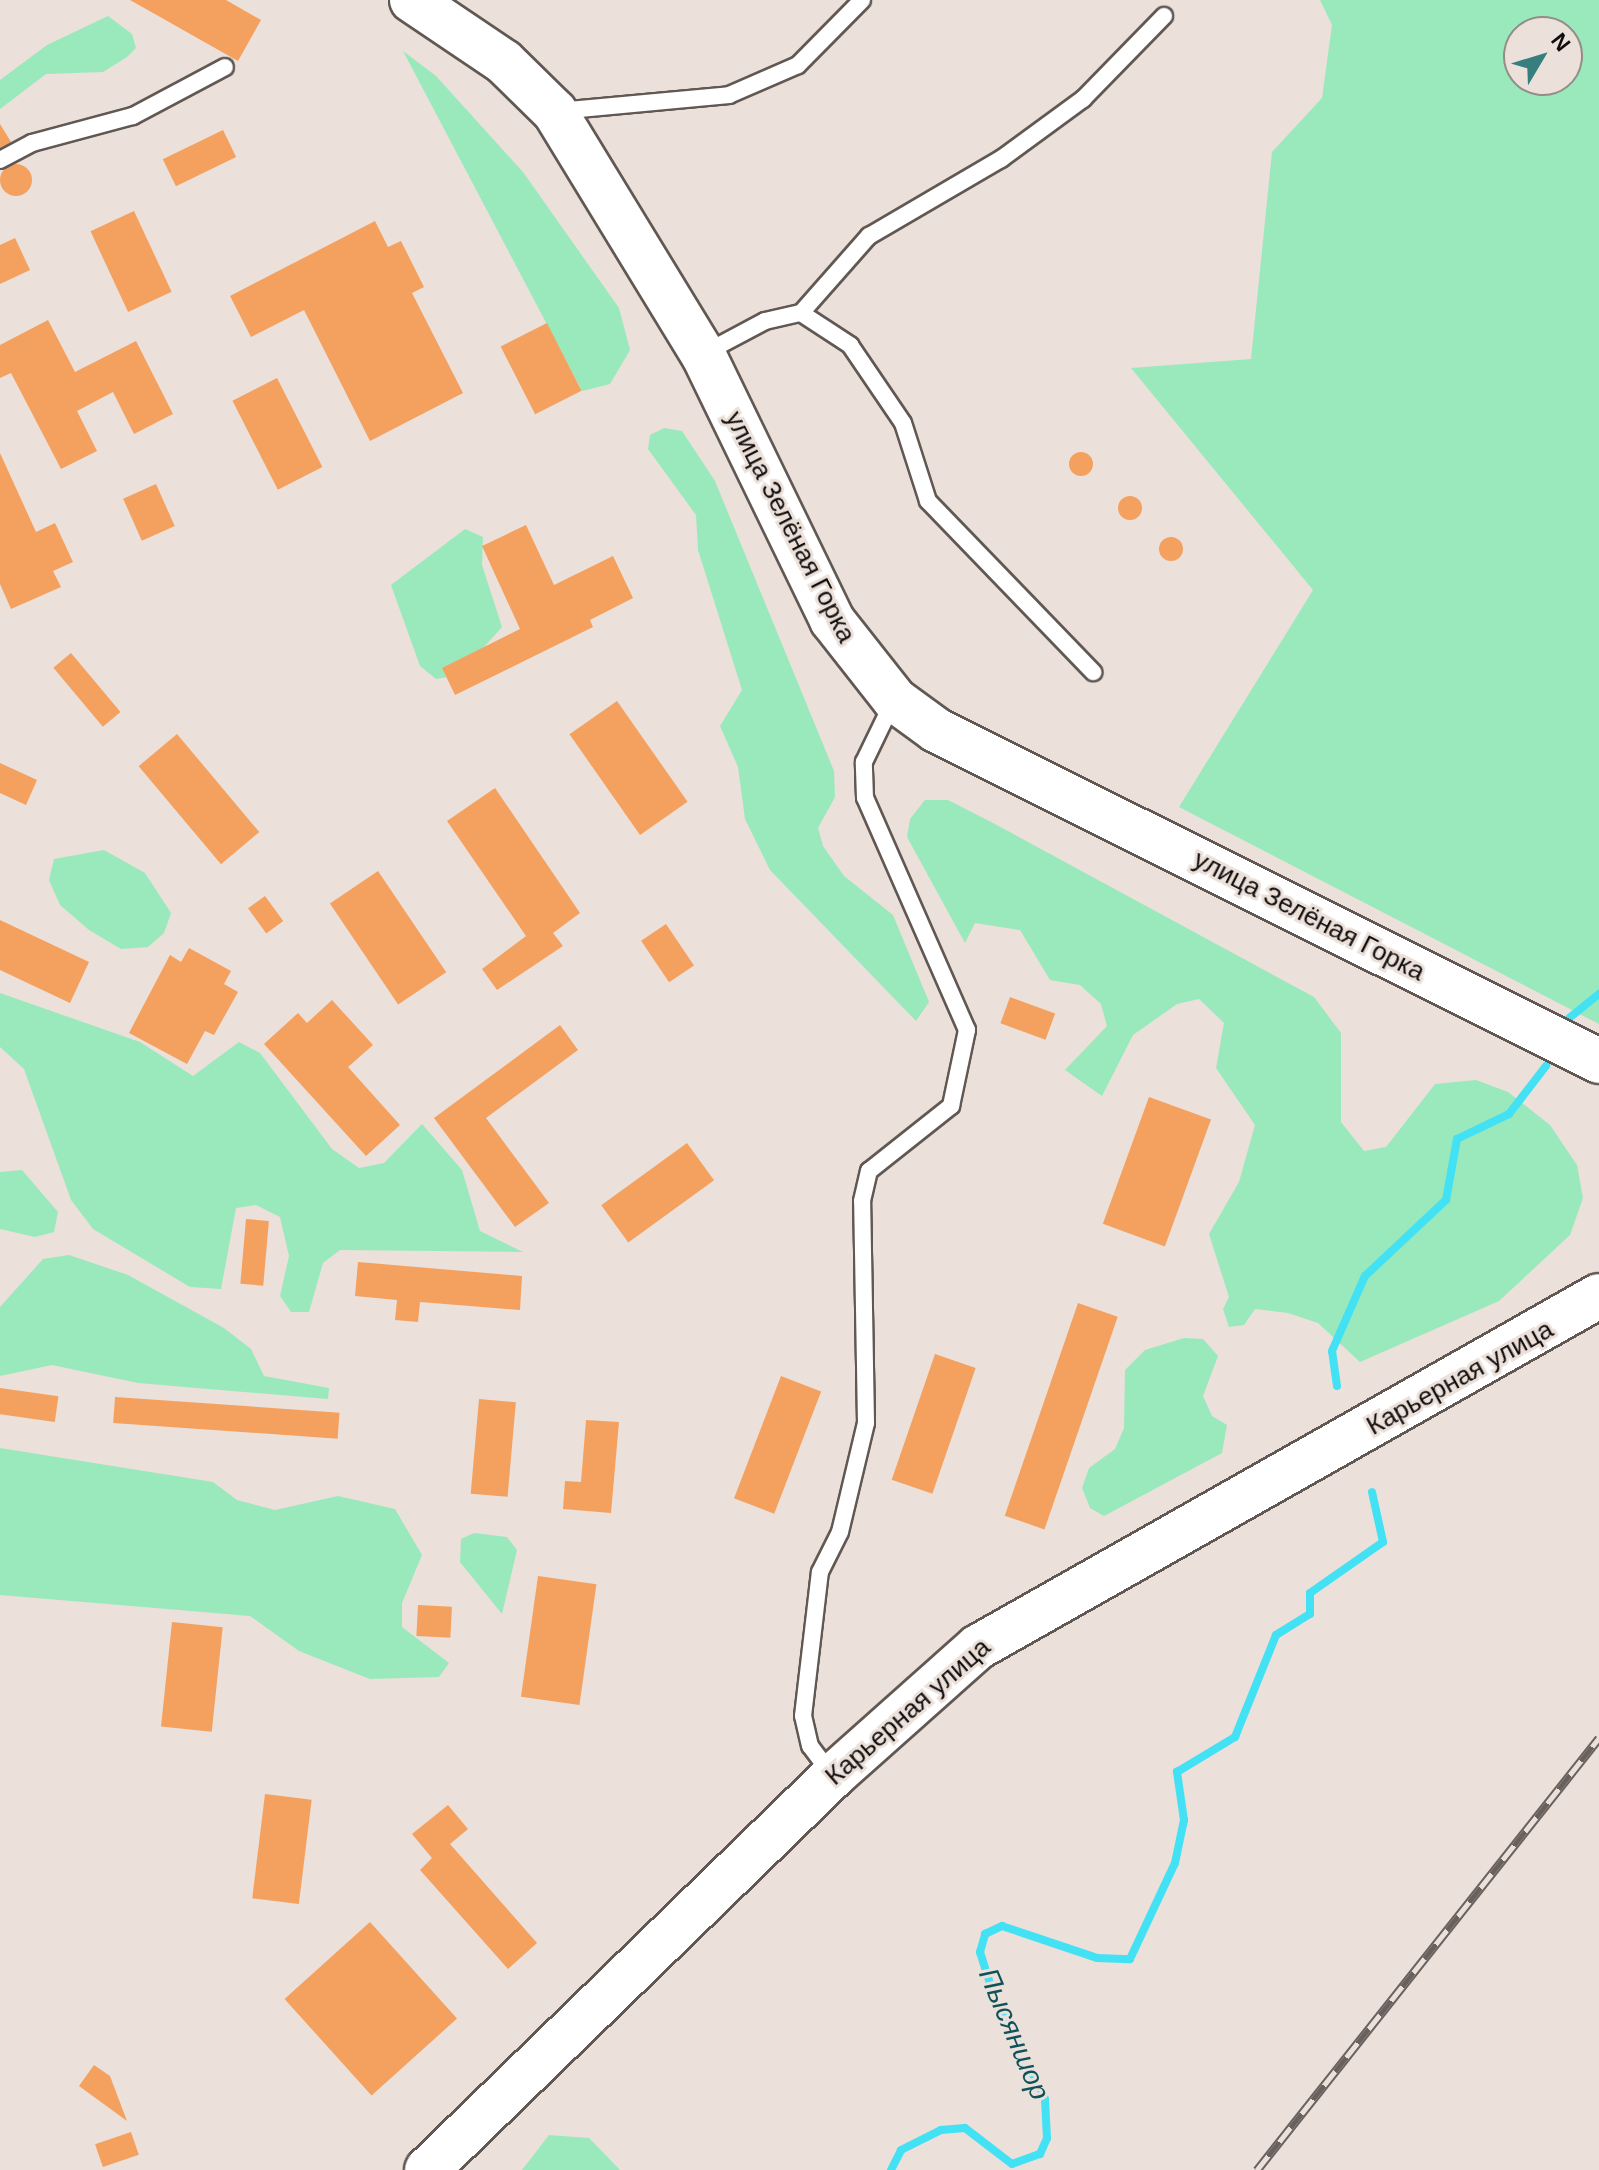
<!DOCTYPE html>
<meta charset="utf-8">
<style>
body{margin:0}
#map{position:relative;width:1599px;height:2170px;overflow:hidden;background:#ebe0da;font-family:Arial,sans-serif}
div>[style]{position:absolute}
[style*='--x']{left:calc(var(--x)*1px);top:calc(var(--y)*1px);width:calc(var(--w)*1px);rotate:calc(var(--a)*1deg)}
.green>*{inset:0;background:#99e9bd}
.stream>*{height:8px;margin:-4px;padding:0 4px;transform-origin:4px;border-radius:4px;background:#43e1f4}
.building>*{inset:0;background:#f4a15f;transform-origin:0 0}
.round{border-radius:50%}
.roads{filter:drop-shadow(2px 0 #615853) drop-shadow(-2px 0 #615853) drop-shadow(0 2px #615853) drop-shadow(0 -2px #615853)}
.lane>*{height:16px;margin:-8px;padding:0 8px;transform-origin:8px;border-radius:8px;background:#fff}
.secondary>*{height:44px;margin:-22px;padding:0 22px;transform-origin:22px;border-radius:22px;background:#fff}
.rail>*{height:9px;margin-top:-4.5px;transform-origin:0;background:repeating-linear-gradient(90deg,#ebe0da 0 18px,#68615e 0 36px);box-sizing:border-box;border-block:2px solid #68615e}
span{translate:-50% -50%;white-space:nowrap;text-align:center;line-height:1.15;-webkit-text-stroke:6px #ebe0da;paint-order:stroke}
.street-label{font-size:26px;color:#110d0b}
.water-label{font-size:28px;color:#10525a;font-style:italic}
.north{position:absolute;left:1503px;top:16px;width:80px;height:80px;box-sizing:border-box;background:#ebe0da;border:2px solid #948c87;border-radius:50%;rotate:52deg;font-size:22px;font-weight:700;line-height:32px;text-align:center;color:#110d0b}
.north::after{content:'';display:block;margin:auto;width:28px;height:36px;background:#377f7e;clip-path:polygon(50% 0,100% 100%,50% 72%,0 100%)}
</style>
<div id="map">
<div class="green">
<div style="clip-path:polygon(evenodd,1320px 0,1599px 0,1599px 1024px,1179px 807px,1313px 590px,1131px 368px,1251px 359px,1272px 152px,1322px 98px,1332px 25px,1320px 0,1519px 32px,1567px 32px,1567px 80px,1519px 80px,1519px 32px)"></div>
<div style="clip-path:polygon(108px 16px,132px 34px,136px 48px,127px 57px,103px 72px,46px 74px,0 109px,0 80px,47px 45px)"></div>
<div style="clip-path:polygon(403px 51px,436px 76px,523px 172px,619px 308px,630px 350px,610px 384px,582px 391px)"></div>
<div style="clip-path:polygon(664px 428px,682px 431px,715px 481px,834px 771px,835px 797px,818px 828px,823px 846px,844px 876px,893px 915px,929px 1002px,916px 1021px,770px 870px,745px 819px,738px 767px,720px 726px,742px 690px,698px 550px,696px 515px,648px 449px,650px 435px)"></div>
<div style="clip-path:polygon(465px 529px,483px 537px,482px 565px,502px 627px,459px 675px,436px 679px,420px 666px,391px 585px)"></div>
<div style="clip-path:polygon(925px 800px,948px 800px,993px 823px,1314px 997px,1341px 1033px,1341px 1122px,1364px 1151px,1386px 1147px,1435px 1084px,1476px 1080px,1508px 1092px,1550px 1125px,1577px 1165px,1583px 1198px,1570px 1235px,1499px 1301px,1360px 1362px,1318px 1323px,1288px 1313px,1255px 1309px,1244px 1325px,1229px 1327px,1223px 1309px,1229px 1297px,1209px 1234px,1239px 1182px,1255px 1125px,1216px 1068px,1224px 1023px,1199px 999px,1177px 1004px,1133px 1035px,1102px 1096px,1065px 1070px,1107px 1026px,1101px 1004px,1080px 985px,1050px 980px,1020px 930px,975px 923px,965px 943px,907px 837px,910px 819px)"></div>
<div style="clip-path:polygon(104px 850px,145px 873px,171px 913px,164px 933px,148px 947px,121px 949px,89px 930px,60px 905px,49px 880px,54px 859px)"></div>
<div style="clip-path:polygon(0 993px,140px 1042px,193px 1076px,239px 1042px,260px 1053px,332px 1149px,359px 1168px,384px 1163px,422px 1124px,462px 1170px,480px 1231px,523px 1252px,340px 1250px,323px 1263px,309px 1312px,291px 1312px,280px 1296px,289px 1256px,280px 1217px,256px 1205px,236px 1208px,221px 1289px,190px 1287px,93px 1229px,71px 1200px,24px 1069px,0 1047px)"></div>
<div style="clip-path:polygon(22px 1170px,58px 1212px,54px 1232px,35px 1237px,0 1229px,0 1172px)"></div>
<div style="clip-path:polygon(69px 1255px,128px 1275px,224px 1328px,251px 1349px,264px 1376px,329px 1388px,328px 1399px,138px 1383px,52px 1365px,0 1376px,0 1307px,43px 1259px)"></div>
<div style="clip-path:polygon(1184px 1338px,1203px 1339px,1218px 1356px,1203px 1396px,1212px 1416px,1227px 1425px,1222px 1453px,1104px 1516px,1090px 1508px,1082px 1488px,1089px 1468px,1115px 1449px,1124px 1428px,1125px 1370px,1145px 1350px)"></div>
<div style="clip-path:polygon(0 1448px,213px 1482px,237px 1500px,275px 1510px,338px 1496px,395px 1509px,422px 1555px,402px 1603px,402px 1627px,449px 1663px,439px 1677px,370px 1679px,299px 1651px,250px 1616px,0 1595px)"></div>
<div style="clip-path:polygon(474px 1533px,507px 1537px,517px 1550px,502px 1614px,460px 1562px,461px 1539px)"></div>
<div style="clip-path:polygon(549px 2135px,589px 2138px,620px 2170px,522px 2170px)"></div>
</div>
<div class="stream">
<div style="--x:1568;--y:1019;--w:40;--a:-39"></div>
<div style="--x:1337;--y:1386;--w:35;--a:-98"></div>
<div style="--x:1332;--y:1351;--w:82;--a:-66.3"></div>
<div style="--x:1365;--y:1276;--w:111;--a:-43.2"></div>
<div style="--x:1446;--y:1200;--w:62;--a:-79.8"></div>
<div style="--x:1457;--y:1139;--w:58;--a:-25.7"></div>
<div style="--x:1509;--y:1114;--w:61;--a:-52.4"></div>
<div style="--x:891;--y:2170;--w:22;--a:-63"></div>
<div style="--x:901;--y:2150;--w:45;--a:-26.6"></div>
<div style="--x:941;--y:2130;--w:24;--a:-5"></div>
<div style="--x:965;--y:2128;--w:59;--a:37.5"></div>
<div style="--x:1012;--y:2164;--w:30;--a:-20"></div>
<div style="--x:1040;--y:2154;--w:17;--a:-66"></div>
<div style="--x:1047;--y:2138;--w:39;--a:-93"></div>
<div style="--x:1045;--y:2099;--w:118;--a:-116.1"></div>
<div style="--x:993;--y:1993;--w:43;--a:-107.6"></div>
<div style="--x:980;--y:1952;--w:19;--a:-74"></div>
<div style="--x:985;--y:1934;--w:19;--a:-25"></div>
<div style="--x:1002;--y:1926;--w:100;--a:18.6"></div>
<div style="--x:1097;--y:1958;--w:33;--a:2"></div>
<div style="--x:1130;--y:1959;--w:106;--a:-64.9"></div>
<div style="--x:1175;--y:1863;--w:44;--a:-78.2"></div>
<div style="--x:1184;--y:1820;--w:49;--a:-98.3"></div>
<div style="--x:1177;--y:1772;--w:68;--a:-31.1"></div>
<div style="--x:1235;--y:1737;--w:110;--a:-68.1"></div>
<div style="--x:1276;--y:1635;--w:40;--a:-32"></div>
<div style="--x:1310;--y:1614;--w:21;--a:-90"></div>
<div style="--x:1310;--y:1593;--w:89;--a:-34.9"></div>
<div style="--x:1383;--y:1542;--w:51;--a:-102.4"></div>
</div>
<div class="building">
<div style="clip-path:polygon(130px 0,226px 0,261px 20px,238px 61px)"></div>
<div style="clip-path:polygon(0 124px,11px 142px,0 148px)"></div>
<div style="left:223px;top:130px;width:30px;height:67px;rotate:64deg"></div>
<div class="round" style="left:0;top:164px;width:32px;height:32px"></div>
<div style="left:134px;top:211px;width:89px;height:48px;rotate:65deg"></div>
<div style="clip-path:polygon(375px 221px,388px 247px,401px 241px,424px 287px,412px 293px,463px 393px,370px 441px,304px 310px,251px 337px,230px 296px)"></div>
<div style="clip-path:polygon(15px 238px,30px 270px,0 284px,0 245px)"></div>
<div style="clip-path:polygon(48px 320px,75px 372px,136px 341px,173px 414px,134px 434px,113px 392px,77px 411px,97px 451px,61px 469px,11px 373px,0 378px,0 345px)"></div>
<div style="left:547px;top:323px;width:76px;height:52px;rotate:63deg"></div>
<div style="left:277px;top:378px;width:100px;height:50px;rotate:63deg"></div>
<div class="round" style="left:1069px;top:452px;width:24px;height:24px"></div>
<div style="clip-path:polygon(0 453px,36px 532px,55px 523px,73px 562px,53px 571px,61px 587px,11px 609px,0 584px)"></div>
<div style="left:156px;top:484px;width:46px;height:36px;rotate:66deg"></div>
<div class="round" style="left:1118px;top:496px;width:24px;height:24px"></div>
<div style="clip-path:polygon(526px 525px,554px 585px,613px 556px,633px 598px,590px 620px,593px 627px,455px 695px,442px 668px,520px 629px,482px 546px)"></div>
<div class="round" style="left:1159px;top:537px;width:24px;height:24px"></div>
<div style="left:71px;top:653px;width:77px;height:23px;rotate:50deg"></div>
<div style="left:617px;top:701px;width:123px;height:58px;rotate:55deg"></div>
<div style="left:177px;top:734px;width:128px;height:50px;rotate:50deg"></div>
<div style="clip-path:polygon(0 763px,37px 780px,26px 805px,0 793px)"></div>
<div style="clip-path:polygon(495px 788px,580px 913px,553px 933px,563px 946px,497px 990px,482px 969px,526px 936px,447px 821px)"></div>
<div style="left:378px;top:871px;width:122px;height:58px;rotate:56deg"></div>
<div style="left:265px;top:896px;width:31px;height:21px;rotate:54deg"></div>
<div style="clip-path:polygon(0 920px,89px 962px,70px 1003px,0 970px)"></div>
<div style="left:666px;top:924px;width:50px;height:30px;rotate:56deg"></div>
<div style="clip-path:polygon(189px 948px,231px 971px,224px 984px,238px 992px,214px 1035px,205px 1031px,187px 1064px,129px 1033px,170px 955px,181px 962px)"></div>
<div style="left:1010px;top:997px;width:48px;height:28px;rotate:20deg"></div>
<div style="clip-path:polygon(332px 1000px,373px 1045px,348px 1067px,400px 1125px,366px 1156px,264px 1044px,298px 1013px,307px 1023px)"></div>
<div style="clip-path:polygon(560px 1025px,578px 1050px,486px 1118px,549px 1203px,515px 1227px,434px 1118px)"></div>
<div style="left:1149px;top:1097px;width:66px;height:135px;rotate:20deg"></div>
<div style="left:687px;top:1143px;width:46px;height:106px;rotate:54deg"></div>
<div style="left:246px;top:1219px;width:23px;height:65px;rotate:5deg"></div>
<div style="clip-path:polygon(358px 1262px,522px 1276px,520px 1310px,420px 1302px,418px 1322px,395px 1320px,397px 1300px,355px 1296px)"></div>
<div style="left:1078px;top:1303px;width:42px;height:225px;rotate:19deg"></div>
<div style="left:935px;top:1354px;width:43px;height:133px;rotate:19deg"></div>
<div style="left:781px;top:1376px;width:43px;height:131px;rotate:21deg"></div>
<div style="left:0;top:1388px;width:59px;height:26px;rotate:8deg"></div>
<div style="left:115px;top:1397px;width:225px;height:26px;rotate:4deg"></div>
<div style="left:479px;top:1399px;width:37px;height:95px;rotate:5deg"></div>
<div style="clip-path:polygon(586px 1420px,619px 1422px,611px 1513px,563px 1509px,565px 1481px,581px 1482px)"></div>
<div style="left:538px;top:1576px;width:59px;height:122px;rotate:8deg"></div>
<div style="left:418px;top:1605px;width:34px;height:31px;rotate:3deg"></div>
<div style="left:172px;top:1622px;width:51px;height:105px;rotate:6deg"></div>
<div style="left:265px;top:1794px;width:47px;height:105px;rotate:7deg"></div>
<div style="clip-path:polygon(448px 1805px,468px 1829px,450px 1844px,537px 1943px,508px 1969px,420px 1870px,432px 1858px,412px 1834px)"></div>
<div style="left:370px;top:1922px;width:130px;height:115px;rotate:48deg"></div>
<div style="clip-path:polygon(94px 2065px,110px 2076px,127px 2121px,79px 2086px)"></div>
<div style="left:131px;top:2132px;width:24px;height:38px;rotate:71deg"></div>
</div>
<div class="roads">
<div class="lane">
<div style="--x:558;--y:111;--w:172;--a:-5.3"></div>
<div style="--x:729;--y:95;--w:75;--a:-23.5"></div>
<div style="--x:798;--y:65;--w:91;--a:-45.4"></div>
<div style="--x:0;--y:160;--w:36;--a:-28"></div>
<div style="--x:32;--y:143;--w:105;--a:-15"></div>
<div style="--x:133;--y:116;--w:104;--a:-28"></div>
<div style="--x:801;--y:313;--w:103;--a:-48.6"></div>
<div style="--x:869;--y:236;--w:153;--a:-30.3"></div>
<div style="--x:1001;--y:159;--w:102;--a:-36.2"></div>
<div style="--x:1083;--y:99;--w:116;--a:-45.7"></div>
<div style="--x:703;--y:354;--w:70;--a:-28"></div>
<div style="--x:765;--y:321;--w:37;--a:-13"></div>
<div style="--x:801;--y:313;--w:59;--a:33.1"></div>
<div style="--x:850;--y:345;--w:94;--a:55.8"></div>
<div style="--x:903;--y:423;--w:82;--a:72.2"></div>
<div style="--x:928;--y:501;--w:238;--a:46"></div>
<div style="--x:832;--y:1775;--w:36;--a:-127"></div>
<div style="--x:810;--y:1746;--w:31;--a:-103"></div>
<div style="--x:803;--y:1716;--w:145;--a:-83.3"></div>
<div style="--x:820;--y:1572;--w:45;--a:-63.4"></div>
<div style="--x:840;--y:1532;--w:112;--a:-76.6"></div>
<div style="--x:866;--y:1423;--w:222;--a:-91"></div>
<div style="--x:862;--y:1201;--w:31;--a:-77"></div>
<div style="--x:869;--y:1171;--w:105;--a:-38.4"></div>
<div style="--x:951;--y:1106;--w:78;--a:-78.1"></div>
<div style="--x:967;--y:1030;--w:253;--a:-113.7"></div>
<div style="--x:865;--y:798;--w:36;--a:-92"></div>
<div style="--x:864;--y:762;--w:69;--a:-64.2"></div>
</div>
<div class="secondary">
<div style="--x:412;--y:0;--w:111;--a:34"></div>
<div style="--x:504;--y:62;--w:71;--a:44.4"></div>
<div style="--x:555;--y:112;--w:284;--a:58.6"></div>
<div style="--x:703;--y:354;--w:296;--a:64.1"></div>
<div style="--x:832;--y:620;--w:102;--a:51.8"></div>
<div style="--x:895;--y:700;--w:51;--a:36.2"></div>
<div style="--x:936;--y:730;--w:741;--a:26.53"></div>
<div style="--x:427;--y:2170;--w:566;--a:-44.14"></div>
<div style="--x:833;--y:1776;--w:194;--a:-41.7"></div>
<div style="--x:978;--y:1647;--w:713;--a:-29.48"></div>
</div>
</div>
<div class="rail">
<div style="--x:1257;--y:2170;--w:551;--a:-51.63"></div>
</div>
<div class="street-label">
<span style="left:790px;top:527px;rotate:63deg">улица Зелёная Горка</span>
<span style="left:1309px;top:916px;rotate:27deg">улица Зелёная Горка</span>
<span style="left:1460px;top:1378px;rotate:-29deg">Карьерная улица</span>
<span style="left:908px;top:1712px;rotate:-41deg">Карьерная улица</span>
</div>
<div class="water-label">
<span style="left:1014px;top:2034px;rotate:67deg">Пысяншор</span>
</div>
<div class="north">N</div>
</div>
